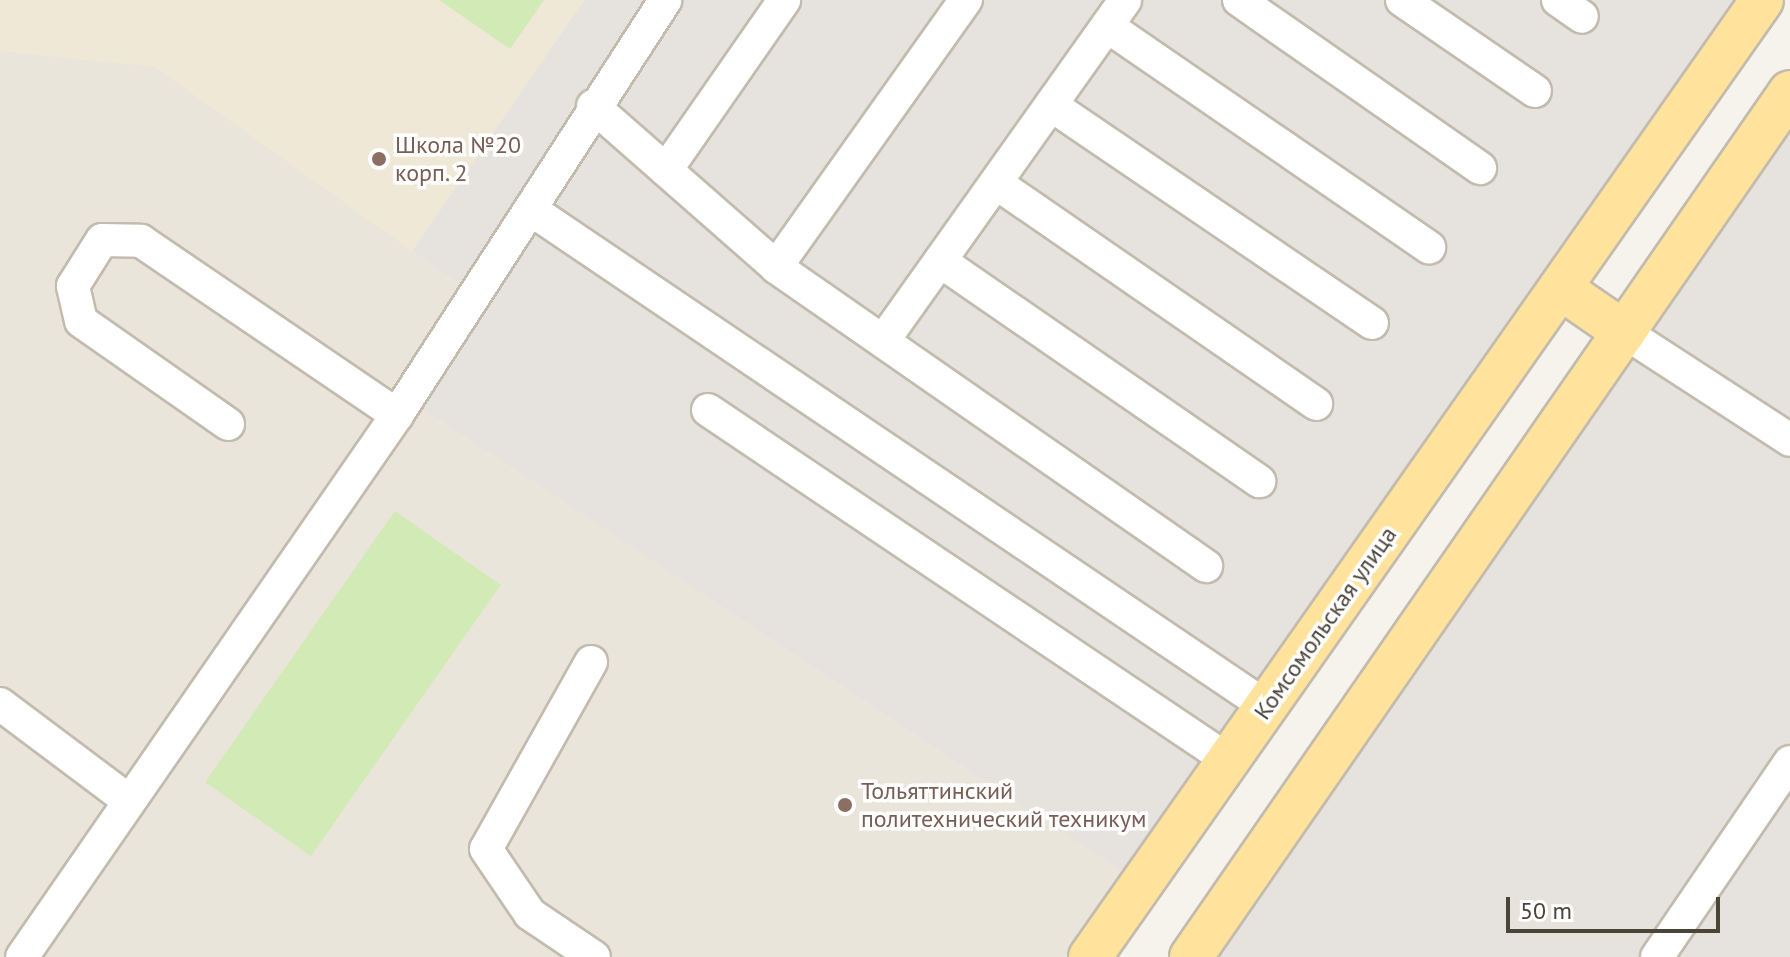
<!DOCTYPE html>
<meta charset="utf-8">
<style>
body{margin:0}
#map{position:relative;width:1790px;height:957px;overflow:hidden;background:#f6f3ec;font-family:"PT Sans",sans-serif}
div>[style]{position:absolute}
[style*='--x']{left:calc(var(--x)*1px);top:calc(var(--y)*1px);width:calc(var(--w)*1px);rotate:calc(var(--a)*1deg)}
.residential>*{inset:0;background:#eae5da}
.industrial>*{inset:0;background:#e6e2dd}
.education>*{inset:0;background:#efe8d6}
.green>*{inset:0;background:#d2eab5;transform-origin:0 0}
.roads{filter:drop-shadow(2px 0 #c2bbae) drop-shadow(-2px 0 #c2bbae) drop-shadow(0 2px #c2bbae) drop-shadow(0 -2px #c2bbae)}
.minor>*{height:32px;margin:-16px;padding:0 16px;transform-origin:16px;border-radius:16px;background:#fff}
.major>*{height:42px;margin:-21px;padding:0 21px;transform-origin:21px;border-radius:21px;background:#ffe39c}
.dots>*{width:22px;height:22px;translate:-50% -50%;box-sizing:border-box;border:4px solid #fff;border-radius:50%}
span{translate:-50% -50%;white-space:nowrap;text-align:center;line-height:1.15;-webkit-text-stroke:7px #fff;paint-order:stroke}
.education-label{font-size:24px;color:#785e54}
.left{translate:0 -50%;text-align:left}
.street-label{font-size:24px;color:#4b4439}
.scale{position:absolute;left:1506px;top:897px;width:214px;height:36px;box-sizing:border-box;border:4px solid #4b4439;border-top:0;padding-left:10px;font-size:24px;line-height:28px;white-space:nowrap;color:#4b4439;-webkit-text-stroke:6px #fff;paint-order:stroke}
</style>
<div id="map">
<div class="residential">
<div style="clip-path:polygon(0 0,584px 0,412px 251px,461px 284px,1133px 878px,1078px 957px,0 957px)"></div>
</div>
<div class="industrial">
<div style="clip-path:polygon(584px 0,1743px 0,1133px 878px,394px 389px,460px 284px,412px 251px)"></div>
<div style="clip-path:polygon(1790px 94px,1790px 957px,1197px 957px)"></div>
</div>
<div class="education">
<div style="clip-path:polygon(0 0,584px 0,412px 251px,155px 67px,0 51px)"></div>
</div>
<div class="green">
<div style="clip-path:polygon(439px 0,544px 0,510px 49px)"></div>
<div style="left:395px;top:511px;width:129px;height:331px;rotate:35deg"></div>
</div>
<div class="roads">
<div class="minor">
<div style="--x:1239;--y:0;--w:294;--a:34.9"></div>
<div style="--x:1402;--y:0;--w:161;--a:34.4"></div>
<div style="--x:1558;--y:0;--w:29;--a:35"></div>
<div style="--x:1107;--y:26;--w:391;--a:34.5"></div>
<div style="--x:1051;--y:105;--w:388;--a:34.2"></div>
<div style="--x:593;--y:106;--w:244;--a:41.3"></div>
<div style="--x:776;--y:267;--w:328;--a:-54.6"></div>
<div style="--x:666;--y:170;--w:207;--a:-55.2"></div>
<div style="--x:996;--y:183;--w:389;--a:34.6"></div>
<div style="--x:533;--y:211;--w:886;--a:34.05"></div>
<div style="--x:940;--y:261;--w:388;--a:34.6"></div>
<div style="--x:776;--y:267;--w:524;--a:34.81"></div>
<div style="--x:1624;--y:332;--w:198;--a:33"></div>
<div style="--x:883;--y:341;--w:418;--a:-54.6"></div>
<div style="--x:708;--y:410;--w:627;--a:33.94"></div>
<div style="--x:228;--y:424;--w:179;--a:-145"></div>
<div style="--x:81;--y:321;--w:36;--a:-103"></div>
<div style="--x:73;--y:286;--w:54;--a:-57.8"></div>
<div style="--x:102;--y:240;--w:39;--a:1"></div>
<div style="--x:141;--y:241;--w:310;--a:34.2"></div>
<div style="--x:591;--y:662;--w:214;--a:119.3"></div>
<div style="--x:486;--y:849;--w:78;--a:55.9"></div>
<div style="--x:530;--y:914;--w:77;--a:33.9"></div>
<div style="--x:0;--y:704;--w:160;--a:36.9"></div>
<div style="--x:22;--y:957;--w:659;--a:-55.32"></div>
<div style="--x:397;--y:415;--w:494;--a:-57.1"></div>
<div style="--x:1657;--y:957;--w:236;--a:-55.7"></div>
</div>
<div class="major">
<div style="--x:1560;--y:288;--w:78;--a:34.5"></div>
<div style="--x:1090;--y:957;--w:1169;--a:-54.92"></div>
<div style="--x:1191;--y:957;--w:1052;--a:-55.3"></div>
</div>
</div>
<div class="dots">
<div style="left:379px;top:159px;background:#8d6e63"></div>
<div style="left:845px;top:805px;background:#8d6e63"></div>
</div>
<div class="education-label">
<span class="left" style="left:395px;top:159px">Школа №20<br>корп. 2</span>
<span class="left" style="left:861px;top:805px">Тольяттинский<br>политехнический техникум</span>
</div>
<div class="street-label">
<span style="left:1325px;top:623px;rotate:-55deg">Комсомольская улица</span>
</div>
<div class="scale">50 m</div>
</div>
